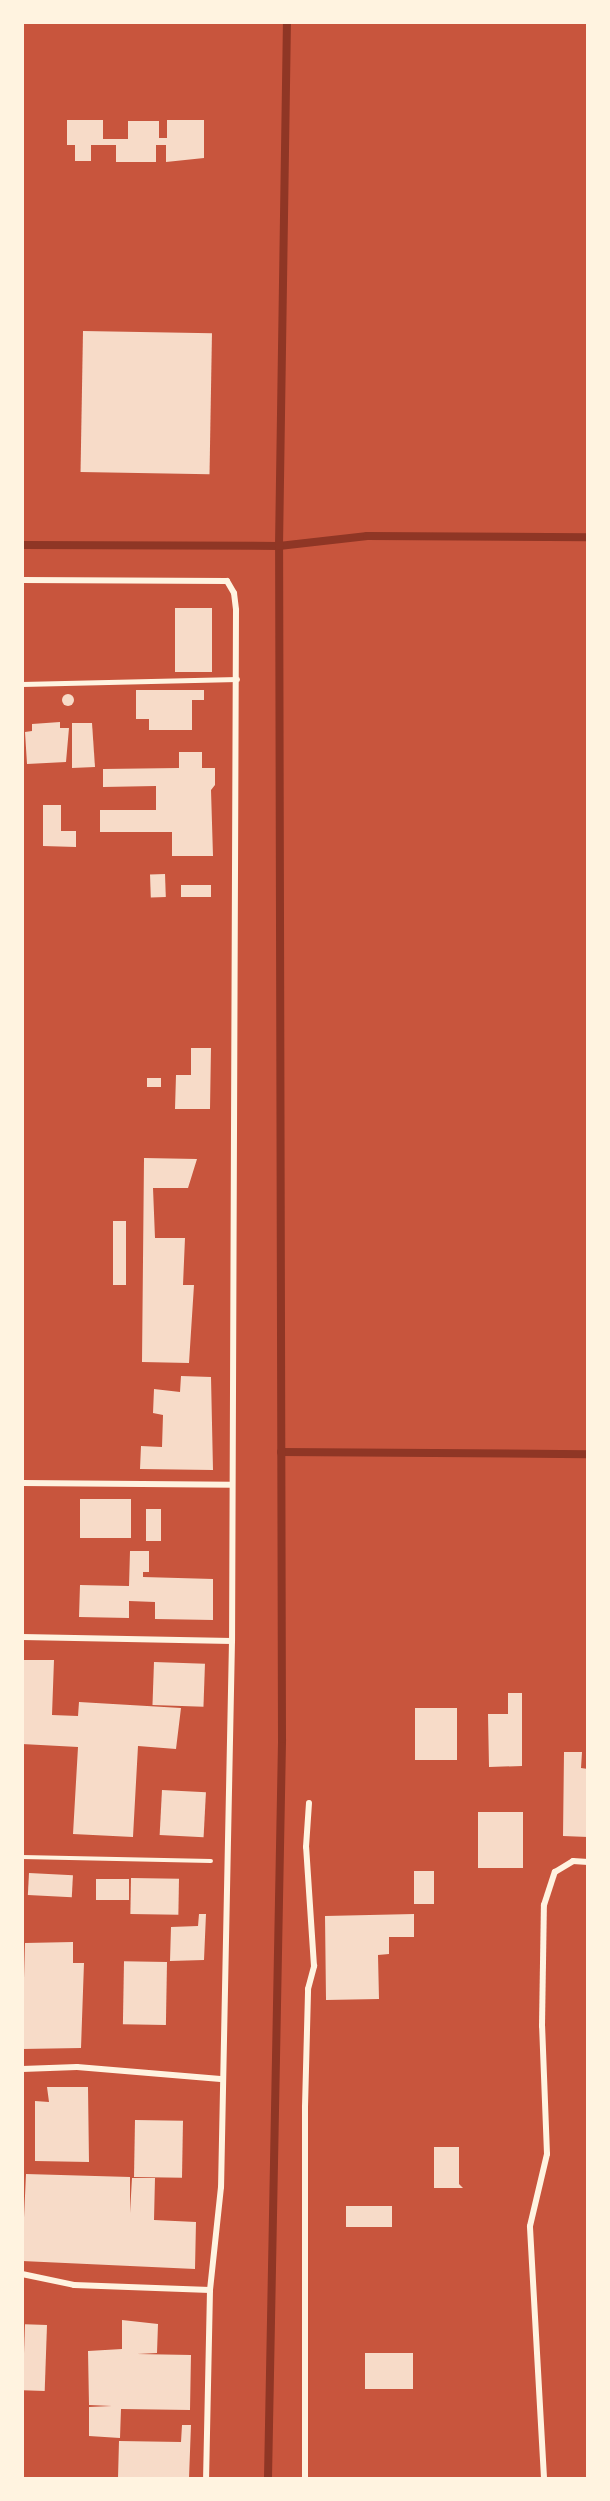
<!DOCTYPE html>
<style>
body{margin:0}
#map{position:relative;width:610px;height:2501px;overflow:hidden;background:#c8553d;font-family:"Alegreya Sans",sans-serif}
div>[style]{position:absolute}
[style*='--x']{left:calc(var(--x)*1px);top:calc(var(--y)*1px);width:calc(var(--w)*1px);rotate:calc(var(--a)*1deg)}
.stream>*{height:8px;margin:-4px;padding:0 4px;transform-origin:4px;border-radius:4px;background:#8f3625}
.building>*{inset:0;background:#f7dbc8;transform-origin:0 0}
.round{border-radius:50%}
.path>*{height:4px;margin:-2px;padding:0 2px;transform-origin:2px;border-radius:2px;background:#fff3e0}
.service>*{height:4.5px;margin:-2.25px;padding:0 2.25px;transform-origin:2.25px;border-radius:2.25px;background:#fff3e0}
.minor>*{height:6px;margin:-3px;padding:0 3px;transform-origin:3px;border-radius:3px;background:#fff3e0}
span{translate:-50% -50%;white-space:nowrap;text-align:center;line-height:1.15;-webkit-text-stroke:5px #fff3e0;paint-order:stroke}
.frame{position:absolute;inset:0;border:24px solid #fff3e0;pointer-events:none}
</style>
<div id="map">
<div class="stream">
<div style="--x:22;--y:545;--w:257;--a:0.2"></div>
<div style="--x:279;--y:546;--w:89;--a:-6.5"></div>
<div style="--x:367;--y:536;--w:221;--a:0.3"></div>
<div style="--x:281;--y:1452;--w:307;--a:0.4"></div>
<div style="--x:268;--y:2478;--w:739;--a:-88.91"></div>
<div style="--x:282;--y:1739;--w:1193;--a:-90.14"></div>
<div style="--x:279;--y:546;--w:524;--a:-89.13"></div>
</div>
<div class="building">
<div style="clip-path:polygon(67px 120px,103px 120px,103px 139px,128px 139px,128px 121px,159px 121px,159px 138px,167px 138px,167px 120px,204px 120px,204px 158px,166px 162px,166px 145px,156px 145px,156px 162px,116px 162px,116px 145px,91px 145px,91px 161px,75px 161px,75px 145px,67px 145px)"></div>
<div style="left:83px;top:331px;width:129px;height:141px;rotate:1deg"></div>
<div style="left:175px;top:608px;width:37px;height:64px"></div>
<div style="clip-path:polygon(136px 690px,204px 690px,204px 700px,192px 700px,192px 730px,149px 730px,149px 719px,136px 719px)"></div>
<div class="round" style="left:62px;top:694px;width:12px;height:12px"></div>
<div style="clip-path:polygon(60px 722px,60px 728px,69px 728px,66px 762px,27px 764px,25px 732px,32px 731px,32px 724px)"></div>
<div style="clip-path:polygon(72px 723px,92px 723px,95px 767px,72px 768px)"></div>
<div style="clip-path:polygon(179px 752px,202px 752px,202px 768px,215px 768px,215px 785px,211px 790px,213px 856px,172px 856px,172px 832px,100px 832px,100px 810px,156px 810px,156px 786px,103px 787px,103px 769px,179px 768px)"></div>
<div style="clip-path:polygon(43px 805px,61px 805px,61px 831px,76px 831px,76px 847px,43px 846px)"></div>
<div style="left:165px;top:874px;width:23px;height:15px;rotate:88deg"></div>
<div style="left:181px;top:885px;width:30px;height:12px"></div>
<div style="clip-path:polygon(191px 1048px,211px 1048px,210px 1109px,175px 1109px,176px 1075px,191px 1075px)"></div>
<div style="left:147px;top:1078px;width:14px;height:9px"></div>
<div style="clip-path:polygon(144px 1158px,197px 1159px,188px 1188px,153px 1188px,155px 1238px,185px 1238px,183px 1285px,194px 1285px,189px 1363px,142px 1362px)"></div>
<div style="left:113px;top:1221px;width:13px;height:64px"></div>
<div style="clip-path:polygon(181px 1376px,211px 1377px,213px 1470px,140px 1469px,141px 1446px,162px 1447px,163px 1415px,153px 1413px,154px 1389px,180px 1392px)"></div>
<div style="left:80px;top:1499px;width:51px;height:39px"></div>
<div style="left:146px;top:1509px;width:15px;height:32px"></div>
<div style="clip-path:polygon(130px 1551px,149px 1551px,149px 1572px,143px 1572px,143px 1577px,213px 1579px,213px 1620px,155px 1619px,155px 1602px,129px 1601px,129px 1618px,79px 1617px,80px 1585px,129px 1586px)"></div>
<div style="clip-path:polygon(22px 1660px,54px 1660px,52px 1715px,78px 1716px,79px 1702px,181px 1708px,176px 1749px,138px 1746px,133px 1837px,73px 1834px,78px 1747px,22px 1744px)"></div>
<div style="left:154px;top:1662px;width:51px;height:43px;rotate:2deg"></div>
<div style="clip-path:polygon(508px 1693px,522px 1693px,522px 1766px,489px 1767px,488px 1714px,508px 1714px)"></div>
<div style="left:415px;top:1708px;width:42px;height:52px"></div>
<div style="clip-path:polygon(564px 1752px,582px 1752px,581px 1768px,588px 1769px,588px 1837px,563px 1836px)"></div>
<div style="left:162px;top:1790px;width:44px;height:45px;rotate:3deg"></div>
<div style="left:523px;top:1812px;width:56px;height:45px;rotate:90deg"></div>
<div style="left:414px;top:1871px;width:20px;height:33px"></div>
<div style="left:29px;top:1873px;width:44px;height:22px;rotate:3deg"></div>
<div style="left:131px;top:1878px;width:48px;height:36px;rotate:1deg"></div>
<div style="left:96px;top:1879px;width:33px;height:21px"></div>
<div style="clip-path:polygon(199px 1914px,206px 1914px,204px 1960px,170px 1961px,171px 1927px,198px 1926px)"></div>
<div style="clip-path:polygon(414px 1914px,414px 1937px,389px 1937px,389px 1954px,378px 1955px,379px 1999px,326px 2000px,325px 1916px)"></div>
<div style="clip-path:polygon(73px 1942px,73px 1963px,84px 1963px,81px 2048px,22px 2049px,25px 1943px)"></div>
<div style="left:167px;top:1962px;width:63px;height:43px;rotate:91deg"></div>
<div style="clip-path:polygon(47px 2087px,88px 2087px,89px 2162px,35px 2161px,35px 2101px,49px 2102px)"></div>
<div style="left:135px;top:2120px;width:48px;height:57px;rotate:1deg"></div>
<div style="clip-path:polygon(434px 2147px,459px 2147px,459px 2184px,463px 2188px,434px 2188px)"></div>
<div style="clip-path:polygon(26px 2174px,130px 2177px,130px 2213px,132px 2178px,155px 2178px,154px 2220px,196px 2222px,195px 2269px,22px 2261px)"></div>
<div style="left:346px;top:2206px;width:46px;height:21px"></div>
<div style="clip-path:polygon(122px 2320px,158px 2324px,157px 2353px,137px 2354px,191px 2355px,190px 2410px,121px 2409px,120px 2438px,89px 2436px,89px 2407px,112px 2406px,89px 2405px,88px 2351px,122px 2349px)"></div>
<div style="left:47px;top:2325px;width:66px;height:22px;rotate:92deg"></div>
<div style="left:365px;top:2353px;width:48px;height:36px"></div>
<div style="clip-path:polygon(182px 2425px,191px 2425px,189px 2478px,118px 2478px,119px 2441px,181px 2442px)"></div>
</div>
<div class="path">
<div style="--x:22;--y:1857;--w:189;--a:1.2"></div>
</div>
<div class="service">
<div style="--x:22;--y:684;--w:215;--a:-1.3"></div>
</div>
<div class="minor">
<div style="--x:22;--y:580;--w:205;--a:0.3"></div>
<div style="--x:227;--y:581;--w:14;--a:60"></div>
<div style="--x:234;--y:593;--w:17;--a:83"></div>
<div style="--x:236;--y:610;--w:1031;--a:90.22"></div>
<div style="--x:232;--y:1641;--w:546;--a:91.15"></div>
<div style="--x:221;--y:2187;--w:104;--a:96.1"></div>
<div style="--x:210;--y:2290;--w:188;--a:91.2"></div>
<div style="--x:22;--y:1483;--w:210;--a:0.5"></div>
<div style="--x:22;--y:1637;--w:210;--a:1.1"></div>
<div style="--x:22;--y:2069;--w:55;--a:-2.1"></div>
<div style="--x:77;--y:2067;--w:144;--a:4.8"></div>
<div style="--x:22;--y:2274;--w:53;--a:11.9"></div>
<div style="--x:74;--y:2285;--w:136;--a:2.1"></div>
<div style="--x:305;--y:2478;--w:371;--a:-90"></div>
<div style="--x:305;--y:2107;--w:118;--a:-88.5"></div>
<div style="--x:308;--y:1989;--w:24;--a:-75"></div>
<div style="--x:314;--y:1966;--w:119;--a:-93.8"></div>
<div style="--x:306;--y:1847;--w:44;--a:-86.1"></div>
<div style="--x:544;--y:2478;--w:252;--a:-93.2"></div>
<div style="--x:530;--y:2226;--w:74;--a:-76.7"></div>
<div style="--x:547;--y:2154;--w:128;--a:-92.2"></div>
<div style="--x:542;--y:2026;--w:121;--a:-89.1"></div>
<div style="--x:544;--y:1905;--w:35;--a:-72"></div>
<div style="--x:555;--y:1872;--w:21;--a:-31"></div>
<div style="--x:573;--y:1861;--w:15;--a:4"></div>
</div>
<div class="frame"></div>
</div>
